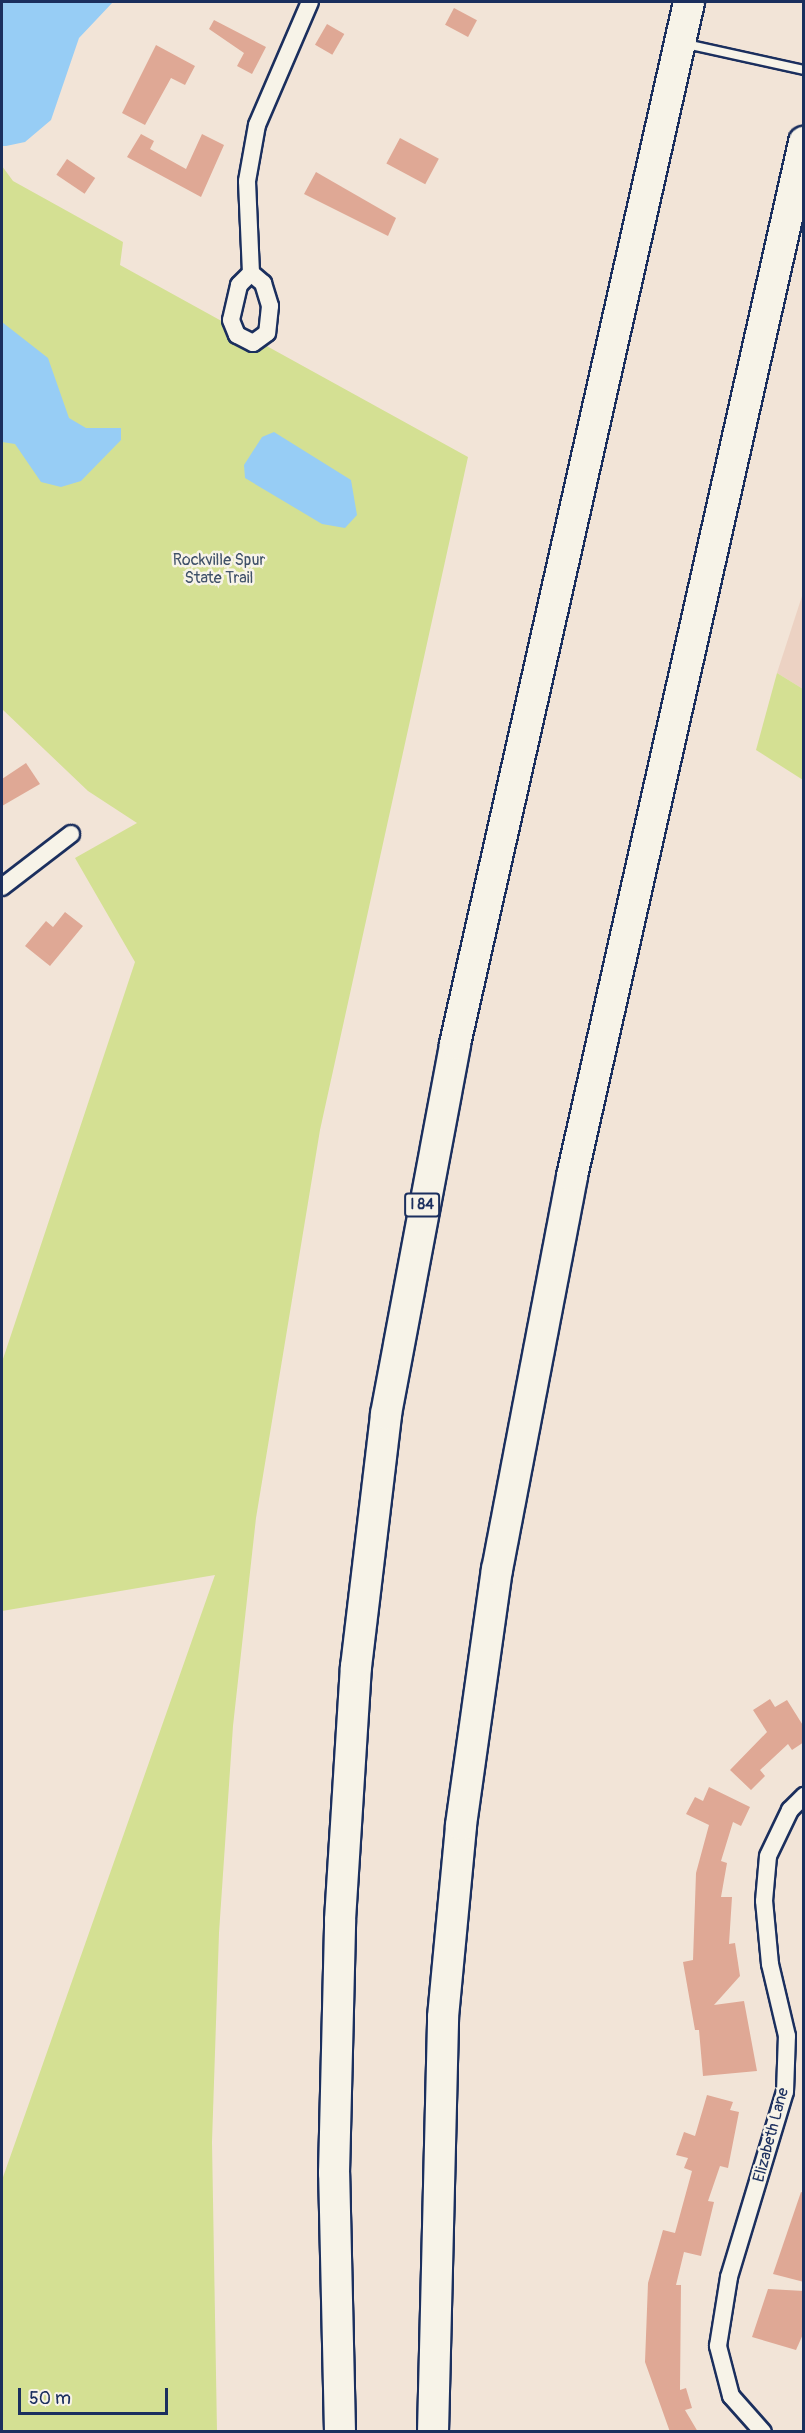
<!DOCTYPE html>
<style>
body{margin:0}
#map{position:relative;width:805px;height:2433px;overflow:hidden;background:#f2e4d7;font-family:Pangolin,sans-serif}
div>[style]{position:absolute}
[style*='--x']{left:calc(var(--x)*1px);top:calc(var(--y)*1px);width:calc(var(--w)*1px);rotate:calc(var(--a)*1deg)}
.built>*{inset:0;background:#ecd2c3}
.green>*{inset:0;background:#d4e093}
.water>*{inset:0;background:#97cdf5}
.building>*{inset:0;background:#dfa895;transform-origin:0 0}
.roads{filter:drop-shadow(2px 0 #1b2f5e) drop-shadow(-2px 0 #1b2f5e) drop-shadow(0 2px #1b2f5e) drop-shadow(0 -2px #1b2f5e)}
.service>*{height:8px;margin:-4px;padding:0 4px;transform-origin:4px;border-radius:4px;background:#f7f3e8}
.minor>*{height:16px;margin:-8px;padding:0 8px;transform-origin:8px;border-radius:8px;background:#f7f3e8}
.motorway>*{height:30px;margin:-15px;padding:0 15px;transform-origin:15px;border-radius:15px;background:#f7f3e8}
span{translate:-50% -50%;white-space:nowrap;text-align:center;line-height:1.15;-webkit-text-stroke:5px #f7f3e8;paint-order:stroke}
.shield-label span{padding:2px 4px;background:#f7f3e8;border:2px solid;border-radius:4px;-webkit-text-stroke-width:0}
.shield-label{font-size:15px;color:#1b2f5e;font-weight:700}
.park-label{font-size:16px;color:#405269}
.street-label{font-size:16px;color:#1b2f5e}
.frame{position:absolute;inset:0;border:3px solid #1b2f5e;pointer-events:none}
.scale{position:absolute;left:18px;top:2388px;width:150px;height:27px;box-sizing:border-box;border:3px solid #1b2f5e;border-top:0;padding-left:8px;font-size:18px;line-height:21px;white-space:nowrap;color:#1b2f5e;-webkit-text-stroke:4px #f7f3e8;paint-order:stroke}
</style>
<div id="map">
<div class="built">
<div style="clip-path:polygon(803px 593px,803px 689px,777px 673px)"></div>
</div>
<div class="green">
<div style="clip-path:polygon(2px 166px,13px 181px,123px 242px,120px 265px,468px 457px,320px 1130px,256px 1518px,233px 1726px,219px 1933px,212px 2142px,217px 2431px,2px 2431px,2px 2180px,215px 1575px,2px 1611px,2px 1362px,135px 962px,75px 858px,137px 823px,88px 791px,2px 709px)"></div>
<div style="clip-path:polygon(777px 673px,803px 689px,803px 780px,756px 750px)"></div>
</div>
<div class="water">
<div style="clip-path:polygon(2px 2px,113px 2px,79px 38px,51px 120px,25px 142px,6px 146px,2px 146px)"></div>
<div style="clip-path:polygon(2px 322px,48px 358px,69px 418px,86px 428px,121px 428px,121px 440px,81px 481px,61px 487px,41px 482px,15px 444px,2px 442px)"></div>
<div style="clip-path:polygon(274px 432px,351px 480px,357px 515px,345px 528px,322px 524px,245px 478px,244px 465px,262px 437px)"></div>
</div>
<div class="building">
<div style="left:454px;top:8px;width:26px;height:19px;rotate:28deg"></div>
<div style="clip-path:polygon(214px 20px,266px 47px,252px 74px,237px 66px,244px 53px,209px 29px)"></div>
<div style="left:327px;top:24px;width:20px;height:24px;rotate:30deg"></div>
<div style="clip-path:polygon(156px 45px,195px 66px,185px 85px,171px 78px,145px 125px,122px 113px)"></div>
<div style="clip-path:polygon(141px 134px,154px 141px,150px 149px,186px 169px,202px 134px,224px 145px,201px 197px,127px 157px)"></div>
<div style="left:400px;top:138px;width:44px;height:29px;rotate:28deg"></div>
<div style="left:67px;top:159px;width:34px;height:19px;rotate:34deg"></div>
<div style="clip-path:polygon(316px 172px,396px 218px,388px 236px,304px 194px)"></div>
<div style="clip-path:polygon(26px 763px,40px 784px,2px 806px,2px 779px)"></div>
<div style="clip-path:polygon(65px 912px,83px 926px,50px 966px,25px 946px,46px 921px,53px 927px)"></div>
<div style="clip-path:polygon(770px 1699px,775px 1707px,787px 1700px,804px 1727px,804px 1742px,792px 1750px,788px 1744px,760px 1770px,765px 1776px,751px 1790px,730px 1770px,767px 1732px,753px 1710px)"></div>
<div style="clip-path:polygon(709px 1787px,750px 1807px,741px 1826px,733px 1822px,721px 1861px,727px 1863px,721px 1897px,732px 1897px,729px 1944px,735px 1943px,740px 1976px,714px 2005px,744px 2001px,757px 2071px,703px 2076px,699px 2030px,695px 2030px,683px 1962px,693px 1960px,696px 1873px,709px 1825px,686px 1814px,695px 1797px,703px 1801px)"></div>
<div style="clip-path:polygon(707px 2095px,733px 2102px,730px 2110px,739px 2112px,728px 2168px,720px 2166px,708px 2201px,714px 2202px,701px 2256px,684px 2252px,676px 2285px,681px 2285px,680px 2390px,686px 2388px,692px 2408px,685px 2410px,698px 2432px,670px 2432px,645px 2362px,648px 2283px,663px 2230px,675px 2233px,692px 2171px,684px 2168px,688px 2158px,676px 2155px,684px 2132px,695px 2136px)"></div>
<div style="clip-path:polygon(801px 2192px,804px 2193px,804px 2282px,773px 2274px)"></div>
<div style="clip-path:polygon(768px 2289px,804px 2291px,804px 2332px,796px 2350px,752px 2337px)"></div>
</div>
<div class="roads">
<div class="service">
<div style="--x:686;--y:44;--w:121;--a:12.4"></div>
</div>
<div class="minor">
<div style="--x:251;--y:273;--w:92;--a:-92.5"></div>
<div style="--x:247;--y:181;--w:57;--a:-79.9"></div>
<div style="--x:257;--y:125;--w:134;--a:-66.7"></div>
<div style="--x:251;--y:273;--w:16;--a:40"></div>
<div style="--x:263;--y:283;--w:24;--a:73"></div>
<div style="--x:270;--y:306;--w:27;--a:96"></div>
<div style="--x:267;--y:333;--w:17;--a:144"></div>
<div style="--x:253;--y:343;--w:18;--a:-153"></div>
<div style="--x:237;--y:335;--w:16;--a:-112"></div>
<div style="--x:231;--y:320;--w:36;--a:-77"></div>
<div style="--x:239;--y:285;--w:17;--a:-45"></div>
<div style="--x:2;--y:887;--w:87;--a:-37.5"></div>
<div style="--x:763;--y:2432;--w:48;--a:-131.6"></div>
<div style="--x:731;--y:2396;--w:52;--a:-104.6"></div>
<div style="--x:718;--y:2346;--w:70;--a:-80.9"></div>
<div style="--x:729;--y:2277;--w:193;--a:-73.2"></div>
<div style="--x:785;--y:2092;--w:56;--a:-88"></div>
<div style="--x:787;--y:2036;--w:74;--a:-103.3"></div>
<div style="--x:770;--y:1964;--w:63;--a:-95.4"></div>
<div style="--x:764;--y:1901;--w:45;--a:-84.9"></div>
<div style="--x:768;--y:1856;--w:51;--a:-64.4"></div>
<div style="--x:790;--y:1810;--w:20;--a:-45"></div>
</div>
<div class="motorway">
<div style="--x:340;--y:2432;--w:259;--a:-91.3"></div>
<div style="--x:334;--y:2173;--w:253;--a:-88.6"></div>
<div style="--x:340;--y:1920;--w:254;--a:-86.4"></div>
<div style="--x:356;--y:1667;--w:255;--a:-83.2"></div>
<div style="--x:386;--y:1414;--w:376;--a:-79.4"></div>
<div style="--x:455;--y:1044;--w:1068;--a:-77.34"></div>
<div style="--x:433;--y:2432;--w:415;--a:-88.6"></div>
<div style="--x:443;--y:2017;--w:193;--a:-84.6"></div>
<div style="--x:461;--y:1825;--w:258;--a:-82"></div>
<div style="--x:497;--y:1570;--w:401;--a:-79.2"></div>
<div style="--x:572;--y:1176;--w:1060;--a:-77.35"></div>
</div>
</div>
<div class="shield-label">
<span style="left:422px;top:1205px">I 84</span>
</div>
<div class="park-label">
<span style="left:219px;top:569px">Rockville Spur<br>State Trail</span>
</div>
<div class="street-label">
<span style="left:771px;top:2135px;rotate:-75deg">Elizabeth Lane</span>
</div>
<div class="frame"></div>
<div class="scale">50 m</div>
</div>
